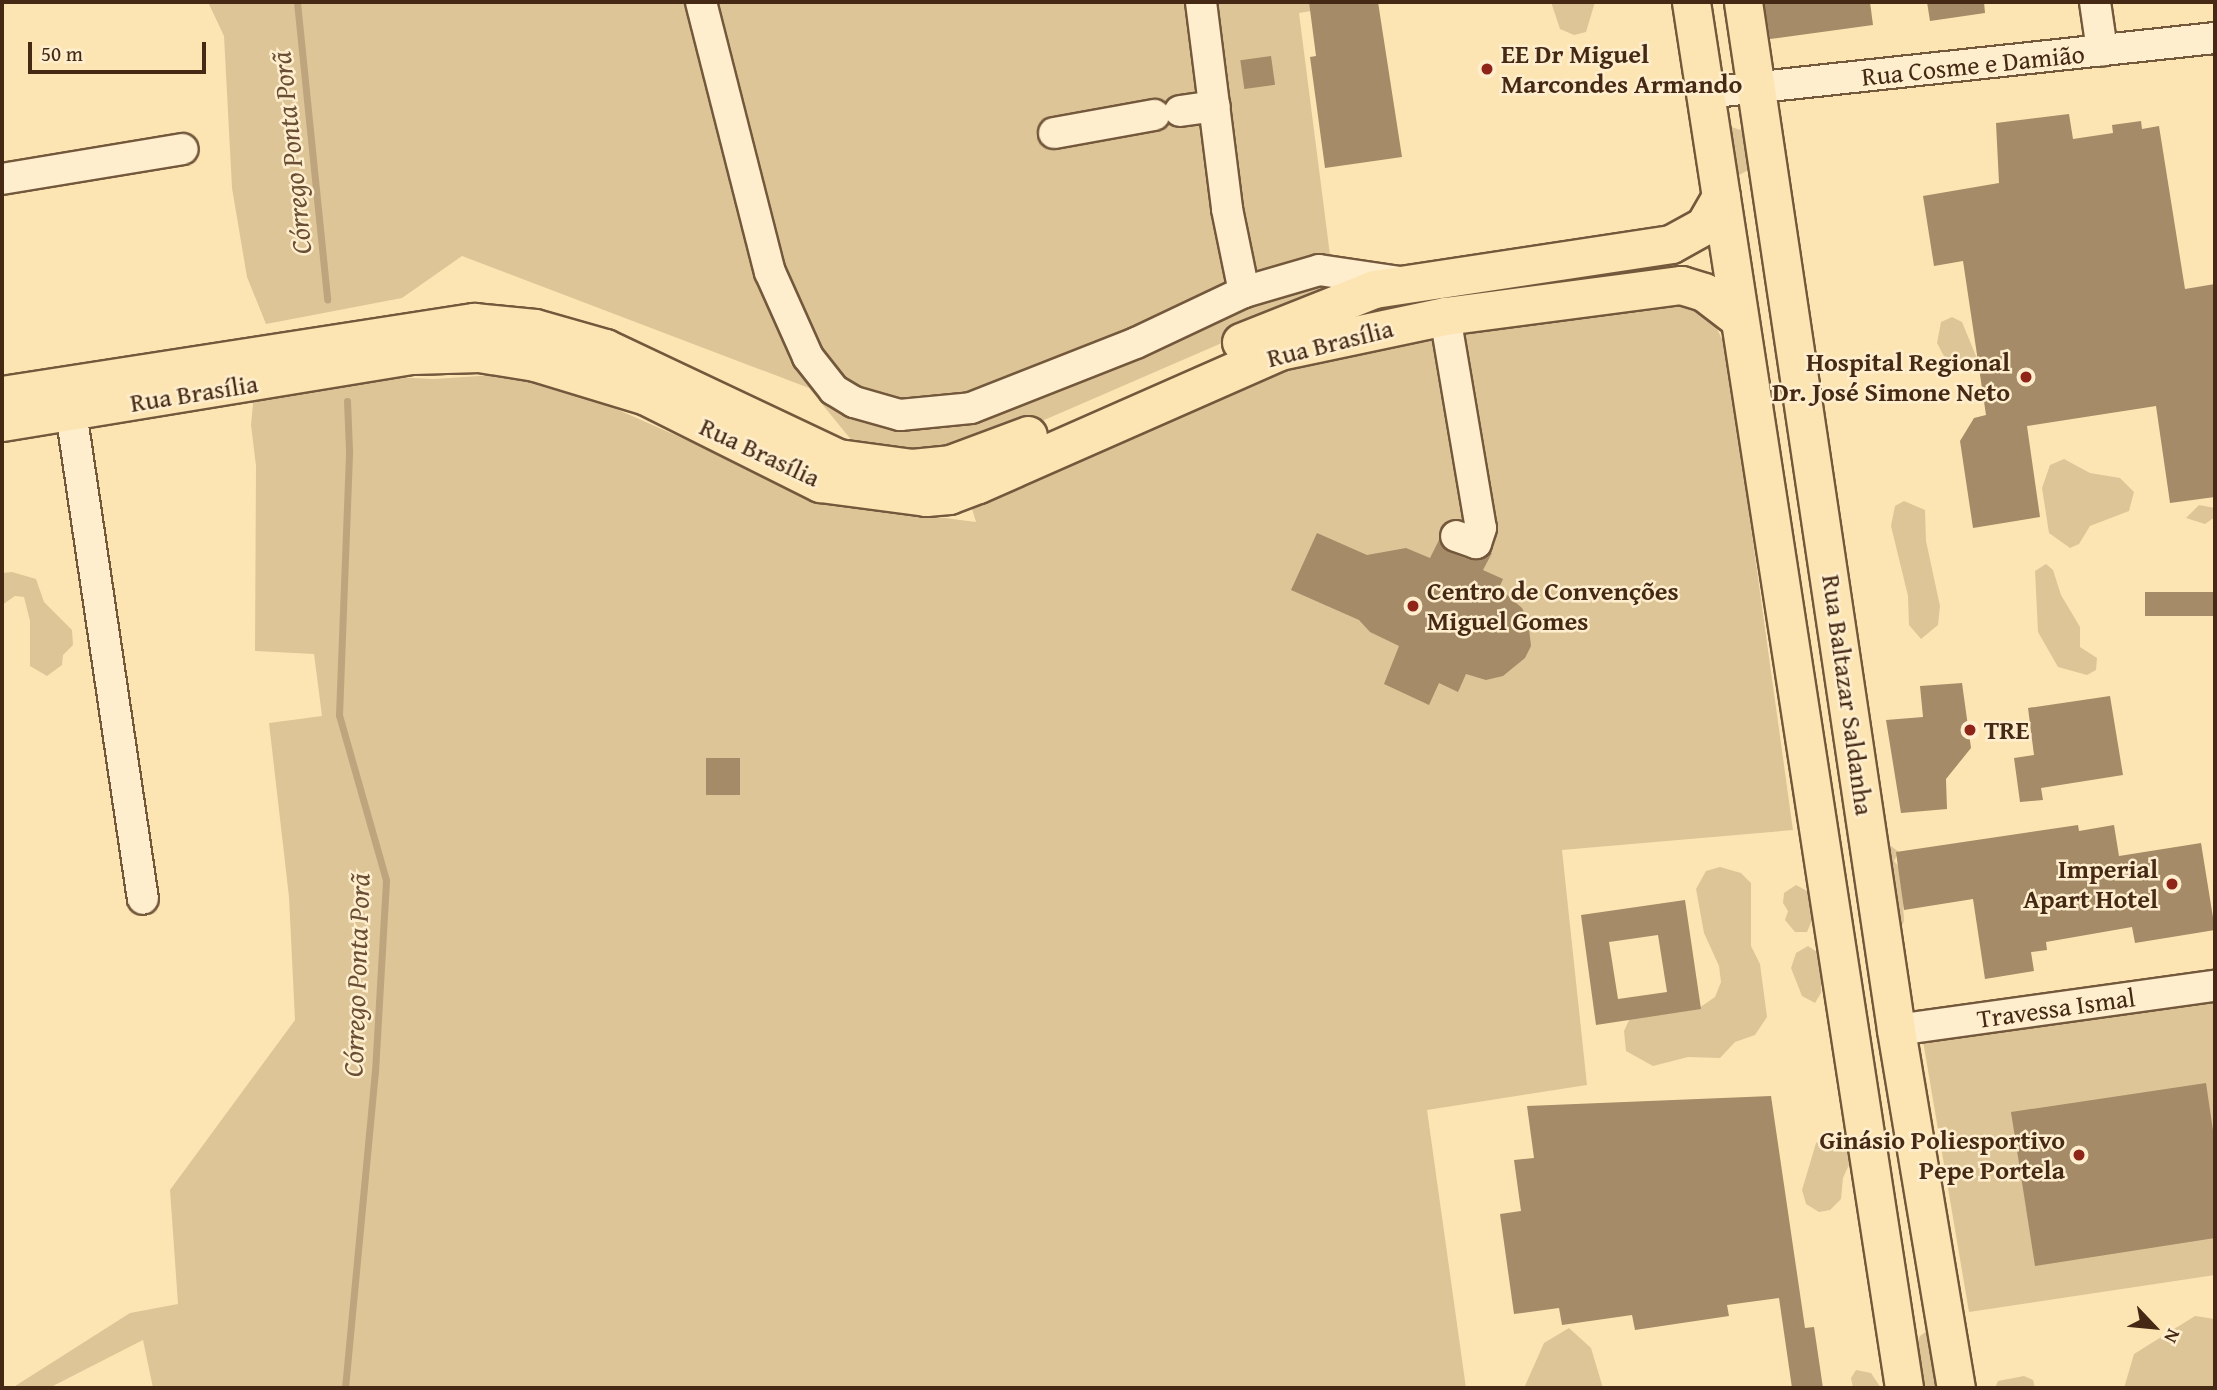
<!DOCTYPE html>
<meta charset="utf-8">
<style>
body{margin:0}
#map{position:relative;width:2217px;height:1390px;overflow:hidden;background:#fde5b3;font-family:"Gentium Book Plus",serif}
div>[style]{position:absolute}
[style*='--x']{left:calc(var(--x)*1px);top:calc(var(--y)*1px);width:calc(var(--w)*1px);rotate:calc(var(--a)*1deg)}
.green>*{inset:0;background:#dec598}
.stream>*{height:7px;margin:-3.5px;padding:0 3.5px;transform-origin:3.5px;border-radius:3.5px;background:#bea57d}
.building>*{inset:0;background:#a58b67;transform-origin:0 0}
.roads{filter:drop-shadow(2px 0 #73583c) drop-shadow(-2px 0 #73583c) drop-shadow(0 2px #73583c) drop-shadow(0 -2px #73583c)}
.minor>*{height:30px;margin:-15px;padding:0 15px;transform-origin:15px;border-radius:15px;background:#feeece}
.major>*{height:37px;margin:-18.5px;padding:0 18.5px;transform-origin:18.5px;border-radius:18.5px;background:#fde5b3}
.dots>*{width:19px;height:19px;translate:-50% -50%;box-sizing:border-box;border:4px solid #feeece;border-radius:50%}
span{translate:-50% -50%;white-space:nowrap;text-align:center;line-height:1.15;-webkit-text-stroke:5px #feeece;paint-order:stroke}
.poi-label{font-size:26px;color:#452915;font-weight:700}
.left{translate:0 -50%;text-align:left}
.right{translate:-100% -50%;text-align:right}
.street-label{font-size:26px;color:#452915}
.water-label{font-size:28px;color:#694e34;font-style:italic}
.frame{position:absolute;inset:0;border:4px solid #452915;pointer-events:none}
.north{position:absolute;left:2119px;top:1292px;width:70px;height:70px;-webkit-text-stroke:5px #feeece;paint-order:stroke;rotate:116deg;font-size:19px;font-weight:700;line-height:28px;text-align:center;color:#452915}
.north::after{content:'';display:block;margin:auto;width:24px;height:32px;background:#452915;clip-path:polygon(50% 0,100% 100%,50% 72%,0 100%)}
.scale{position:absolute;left:28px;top:42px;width:178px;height:32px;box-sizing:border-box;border:4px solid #452915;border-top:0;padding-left:9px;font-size:21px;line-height:24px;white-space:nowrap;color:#452915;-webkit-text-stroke:5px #feeece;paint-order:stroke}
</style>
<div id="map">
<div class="green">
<div style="clip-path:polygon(208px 2px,1320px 2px,1311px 11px,1299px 13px,1335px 294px,991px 443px,866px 458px,809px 388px,462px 256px,402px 298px,266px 324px,247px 277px,232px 188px,224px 36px)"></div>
<div style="clip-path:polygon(1551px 2px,1595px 2px,1586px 32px,1574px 35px,1560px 29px)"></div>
<div style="clip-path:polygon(1725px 125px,1750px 133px,1752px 168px,1732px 179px)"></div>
<div style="clip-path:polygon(1673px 304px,1688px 306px,1713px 321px,1726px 347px,1793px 830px,1562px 850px,1587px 1085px,1427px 1110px,1466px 1388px,153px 1388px,143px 1340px,49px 1388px,12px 1388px,130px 1313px,178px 1304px,170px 1190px,295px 1020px,289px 897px,269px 723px,322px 716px,314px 654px,255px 651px,256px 466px,251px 425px,256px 371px,434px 379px,494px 375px,534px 380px,571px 389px,829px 503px,976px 522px,970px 502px,1313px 357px)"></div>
<div style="clip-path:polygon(1952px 317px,1962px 322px,1976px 356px,1977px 366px,1970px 373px,1949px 366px,1937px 343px,1941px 322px)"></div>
<div style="clip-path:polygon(2064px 459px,2090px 473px,2120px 478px,2134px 492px,2129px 511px,2090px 526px,2079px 544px,2070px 548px,2049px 533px,2042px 488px,2050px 465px)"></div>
<div style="clip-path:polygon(1904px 501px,1925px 510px,1926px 541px,1940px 606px,1938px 625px,1921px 639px,1909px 625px,1908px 596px,1891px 526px,1895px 506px)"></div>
<div style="clip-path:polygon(2199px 505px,2215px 508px,2215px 517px,2205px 524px,2186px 518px)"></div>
<div style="clip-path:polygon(2046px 564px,2053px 570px,2061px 595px,2080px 627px,2080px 647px,2097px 658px,2096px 670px,2087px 675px,2058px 667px,2038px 632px,2035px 571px)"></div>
<div style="clip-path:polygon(12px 572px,36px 579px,44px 602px,72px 630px,73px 645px,63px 655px,62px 665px,47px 676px,30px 666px,30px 621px,24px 597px,15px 596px,2px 605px,2px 573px)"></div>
<div style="clip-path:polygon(1887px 843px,1899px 852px,1894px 861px,1901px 869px,1904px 921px,1898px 935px,1882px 844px)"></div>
<div style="clip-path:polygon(1720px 867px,1741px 873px,1751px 883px,1751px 946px,1760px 964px,1767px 1017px,1755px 1035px,1735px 1042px,1720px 1058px,1688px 1057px,1653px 1066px,1626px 1051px,1624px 1031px,1630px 1018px,1699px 1008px,1715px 997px,1721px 982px,1719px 966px,1704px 933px,1696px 889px,1706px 871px)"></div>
<div style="clip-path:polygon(1796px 885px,1809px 892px,1813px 918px,1807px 932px,1795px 932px,1785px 920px,1788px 911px,1783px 903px,1784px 893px)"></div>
<div style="clip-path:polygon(1808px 946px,1817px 952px,1821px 967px,1821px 993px,1815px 1003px,1802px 996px,1791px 968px,1796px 953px)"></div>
<div style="clip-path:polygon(2215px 999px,2215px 1275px,1969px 1312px,1922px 1035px)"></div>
<div style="clip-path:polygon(1833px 1133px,1847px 1138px,1852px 1158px,1843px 1178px,1841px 1199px,1830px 1210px,1819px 1212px,1806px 1204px,1802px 1190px,1816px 1143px)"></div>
<div style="clip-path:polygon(2195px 1316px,2215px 1319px,2215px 1388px,2124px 1388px,2134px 1354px)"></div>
<div style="clip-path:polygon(1948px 1327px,1967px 1337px,1974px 1388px,1908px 1388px,1910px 1358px,1920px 1336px,1928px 1330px)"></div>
<div style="clip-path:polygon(1569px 1328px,1591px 1348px,1603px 1388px,1524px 1388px,1544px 1343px)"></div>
<div style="clip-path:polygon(1856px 1370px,1871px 1373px,1881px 1388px,1853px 1388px,1851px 1378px)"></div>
<div style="clip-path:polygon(2024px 1376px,2033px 1380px,2035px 1388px,1995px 1388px,1998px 1381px)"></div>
</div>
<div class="stream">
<div style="--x:297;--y:2;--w:299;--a:84.2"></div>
<div style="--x:345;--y:1388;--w:317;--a:-84.6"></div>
<div style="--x:375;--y:1072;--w:192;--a:-86.7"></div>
<div style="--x:386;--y:880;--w:172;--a:-105.9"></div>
<div style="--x:339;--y:715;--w:265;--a:-87.8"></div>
<div style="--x:349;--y:450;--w:49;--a:-92.3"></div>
</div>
<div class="building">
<div style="clip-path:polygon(1309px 2px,1378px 2px,1402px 157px,1325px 168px,1310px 57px,1316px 56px)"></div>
<div style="clip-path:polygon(1764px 2px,1870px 2px,1873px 25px,1770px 39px)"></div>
<div style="clip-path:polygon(1927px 2px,1984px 2px,1985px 13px,1930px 21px)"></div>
<div style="left:1271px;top:56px;width:29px;height:31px;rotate:82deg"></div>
<div style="clip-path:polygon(2069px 114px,2073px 139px,2113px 133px,2112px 125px,2141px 121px,2142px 129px,2159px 126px,2185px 289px,2215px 284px,2215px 497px,2170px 503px,2156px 406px,2027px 426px,2040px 517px,1973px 528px,1960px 441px,1974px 418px,1986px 415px,1963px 261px,1934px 266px,1923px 196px,1999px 183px,1996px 123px)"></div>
<div style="clip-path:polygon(1317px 533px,1367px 555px,1406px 548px,1430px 558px,1439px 540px,1450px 552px,1470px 560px,1492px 553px,1483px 570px,1503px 579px,1499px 588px,1522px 608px,1528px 620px,1531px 646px,1525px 658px,1503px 676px,1486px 680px,1466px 674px,1458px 692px,1439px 683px,1429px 705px,1384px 684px,1399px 646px,1370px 632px,1359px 620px,1291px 590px)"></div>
<div style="left:2215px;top:592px;width:24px;height:70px;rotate:90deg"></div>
<div style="clip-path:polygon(1962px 683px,1971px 748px,1946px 779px,1947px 809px,1901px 813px,1886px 720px,1923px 717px,1920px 686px)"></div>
<div style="clip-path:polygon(2110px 696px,2123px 775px,2041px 788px,2043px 800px,2020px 802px,2014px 758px,2034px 755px,2028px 708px)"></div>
<div style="left:706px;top:758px;width:34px;height:37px"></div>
<div style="clip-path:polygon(2078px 825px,2079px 831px,2114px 825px,2119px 856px,2201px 843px,2215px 930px,2135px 943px,2132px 927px,2046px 942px,2047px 950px,2031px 952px,2034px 971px,1985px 979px,1973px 899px,1904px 910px,1896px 852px)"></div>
<div style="clip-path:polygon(evenodd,1685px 900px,1701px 1009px,1596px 1025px,1581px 915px,1685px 900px,1658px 935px,1667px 992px,1618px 999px,1609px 942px,1658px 935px)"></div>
<div style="clip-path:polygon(2206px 1083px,2215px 1144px,2215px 1238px,2035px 1266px,2011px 1112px)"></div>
<div style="clip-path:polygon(1771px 1096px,1805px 1328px,1814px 1327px,1823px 1388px,1792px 1388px,1779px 1298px,1727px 1305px,1729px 1316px,1635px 1330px,1632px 1315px,1562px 1325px,1559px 1308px,1514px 1314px,1500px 1214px,1521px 1211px,1514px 1160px,1534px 1158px,1527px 1106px)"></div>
</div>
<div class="roads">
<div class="minor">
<div style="--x:701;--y:2;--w:279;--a:75.7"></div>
<div style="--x:770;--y:272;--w:93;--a:65.9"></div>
<div style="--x:808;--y:357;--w:42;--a:51.8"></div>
<div style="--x:834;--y:390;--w:23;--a:31"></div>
<div style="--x:854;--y:402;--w:48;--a:15.8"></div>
<div style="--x:900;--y:415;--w:71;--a:-5.6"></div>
<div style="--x:971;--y:408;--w:177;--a:-21.5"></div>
<div style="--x:1136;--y:343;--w:119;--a:-25.3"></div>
<div style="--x:1201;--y:2;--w:209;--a:82.8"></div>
<div style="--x:1227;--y:209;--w:85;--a:78.4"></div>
<div style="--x:1244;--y:292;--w:78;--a:-16.3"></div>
<div style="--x:1319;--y:270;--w:82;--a:8.4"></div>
<div style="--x:2095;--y:2;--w:49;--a:81.7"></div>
<div style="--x:1705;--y:93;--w:513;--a:-6.16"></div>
<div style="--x:1180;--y:111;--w:35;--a:-8"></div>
<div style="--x:1054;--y:133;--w:102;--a:-10.2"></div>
<div style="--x:2;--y:179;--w:183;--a:-9.4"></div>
<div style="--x:1445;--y:316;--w:215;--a:80.4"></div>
<div style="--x:1481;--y:528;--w:16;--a:108"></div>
<div style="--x:1476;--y:543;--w:21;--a:-161"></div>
<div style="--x:71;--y:412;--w:492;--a:81.6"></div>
<div style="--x:1896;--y:1030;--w:322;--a:-7.9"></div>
</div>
<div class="major">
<div style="--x:1691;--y:2;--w:1402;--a:81.26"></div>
<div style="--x:1743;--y:2;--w:1039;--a:81.53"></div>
<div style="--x:1896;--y:1030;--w:363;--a:80.5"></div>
<div style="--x:1241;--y:342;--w:143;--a:-21.7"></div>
<div style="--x:1374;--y:289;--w:300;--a:-8.6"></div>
<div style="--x:1671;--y:244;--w:38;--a:-29"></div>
<div style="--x:1704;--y:226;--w:34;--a:-60"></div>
<div style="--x:2;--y:395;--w:478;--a:-8.8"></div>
<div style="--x:474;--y:322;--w:61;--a:5.6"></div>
<div style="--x:535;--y:328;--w:73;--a:15.9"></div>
<div style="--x:605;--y:348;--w:258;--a:25.3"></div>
<div style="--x:838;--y:458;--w:75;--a:7.7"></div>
<div style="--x:912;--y:468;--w:38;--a:-6"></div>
<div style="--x:950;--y:464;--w:83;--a:-20.4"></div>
<div style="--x:2;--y:422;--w:416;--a:-9.3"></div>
<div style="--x:413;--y:355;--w:66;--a:-1.7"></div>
<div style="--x:479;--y:353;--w:57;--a:9.1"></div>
<div style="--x:535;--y:362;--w:116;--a:17"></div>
<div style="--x:646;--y:396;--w:195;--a:26.6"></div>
<div style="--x:820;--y:483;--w:107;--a:7.5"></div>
<div style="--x:926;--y:497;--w:23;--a:-5"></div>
<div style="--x:949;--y:495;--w:31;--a:-21"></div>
<div style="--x:978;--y:484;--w:329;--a:-23.8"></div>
<div style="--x:1279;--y:351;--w:170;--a:-11.9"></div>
<div style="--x:1445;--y:316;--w:238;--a:-7.5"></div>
<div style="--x:1681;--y:285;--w:24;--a:17"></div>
<div style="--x:1704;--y:292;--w:44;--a:37.6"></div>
</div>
</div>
<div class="dots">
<div style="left:1487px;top:69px;background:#8f2418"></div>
<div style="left:2026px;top:377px;background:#8f2418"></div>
<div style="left:1413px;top:606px;background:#8f2418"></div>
<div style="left:1970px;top:730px;background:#8f2418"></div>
<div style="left:2172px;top:884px;background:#8f2418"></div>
<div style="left:2079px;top:1155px;background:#8f2418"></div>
</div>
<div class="poi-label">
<span class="left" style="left:1501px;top:69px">EE Dr Miguel<br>Marcondes Armando</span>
<span class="right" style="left:2010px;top:377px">Hospital Regional<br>Dr. José Simone Neto</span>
<span class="left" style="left:1427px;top:606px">Centro de Convenções<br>Miguel Gomes</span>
<span class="left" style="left:1984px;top:730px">TRE</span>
<span class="right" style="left:2158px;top:884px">Imperial<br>Apart Hotel</span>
<span class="right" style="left:2065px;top:1155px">Ginásio Poliesportivo<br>Pepe Portela</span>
</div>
<div class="street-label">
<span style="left:1973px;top:65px;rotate:-6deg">Rua Cosme e Damião</span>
<span style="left:1330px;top:343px;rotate:-14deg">Rua Brasília</span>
<span style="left:194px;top:393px;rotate:-9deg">Rua Brasília</span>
<span style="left:760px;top:452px;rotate:25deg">Rua Brasília</span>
<span style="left:1848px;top:695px;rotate:82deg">Rua Baltazar Saldanha</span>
<span style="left:2056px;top:1008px;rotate:-8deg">Travessa Ismal</span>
</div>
<div class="water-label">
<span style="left:291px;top:153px;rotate:-96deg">Córrego Ponta Porã</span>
<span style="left:356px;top:975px;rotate:-88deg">Córrego Ponta Porã</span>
</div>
<div class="frame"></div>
<div class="north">N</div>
<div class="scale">50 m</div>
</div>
